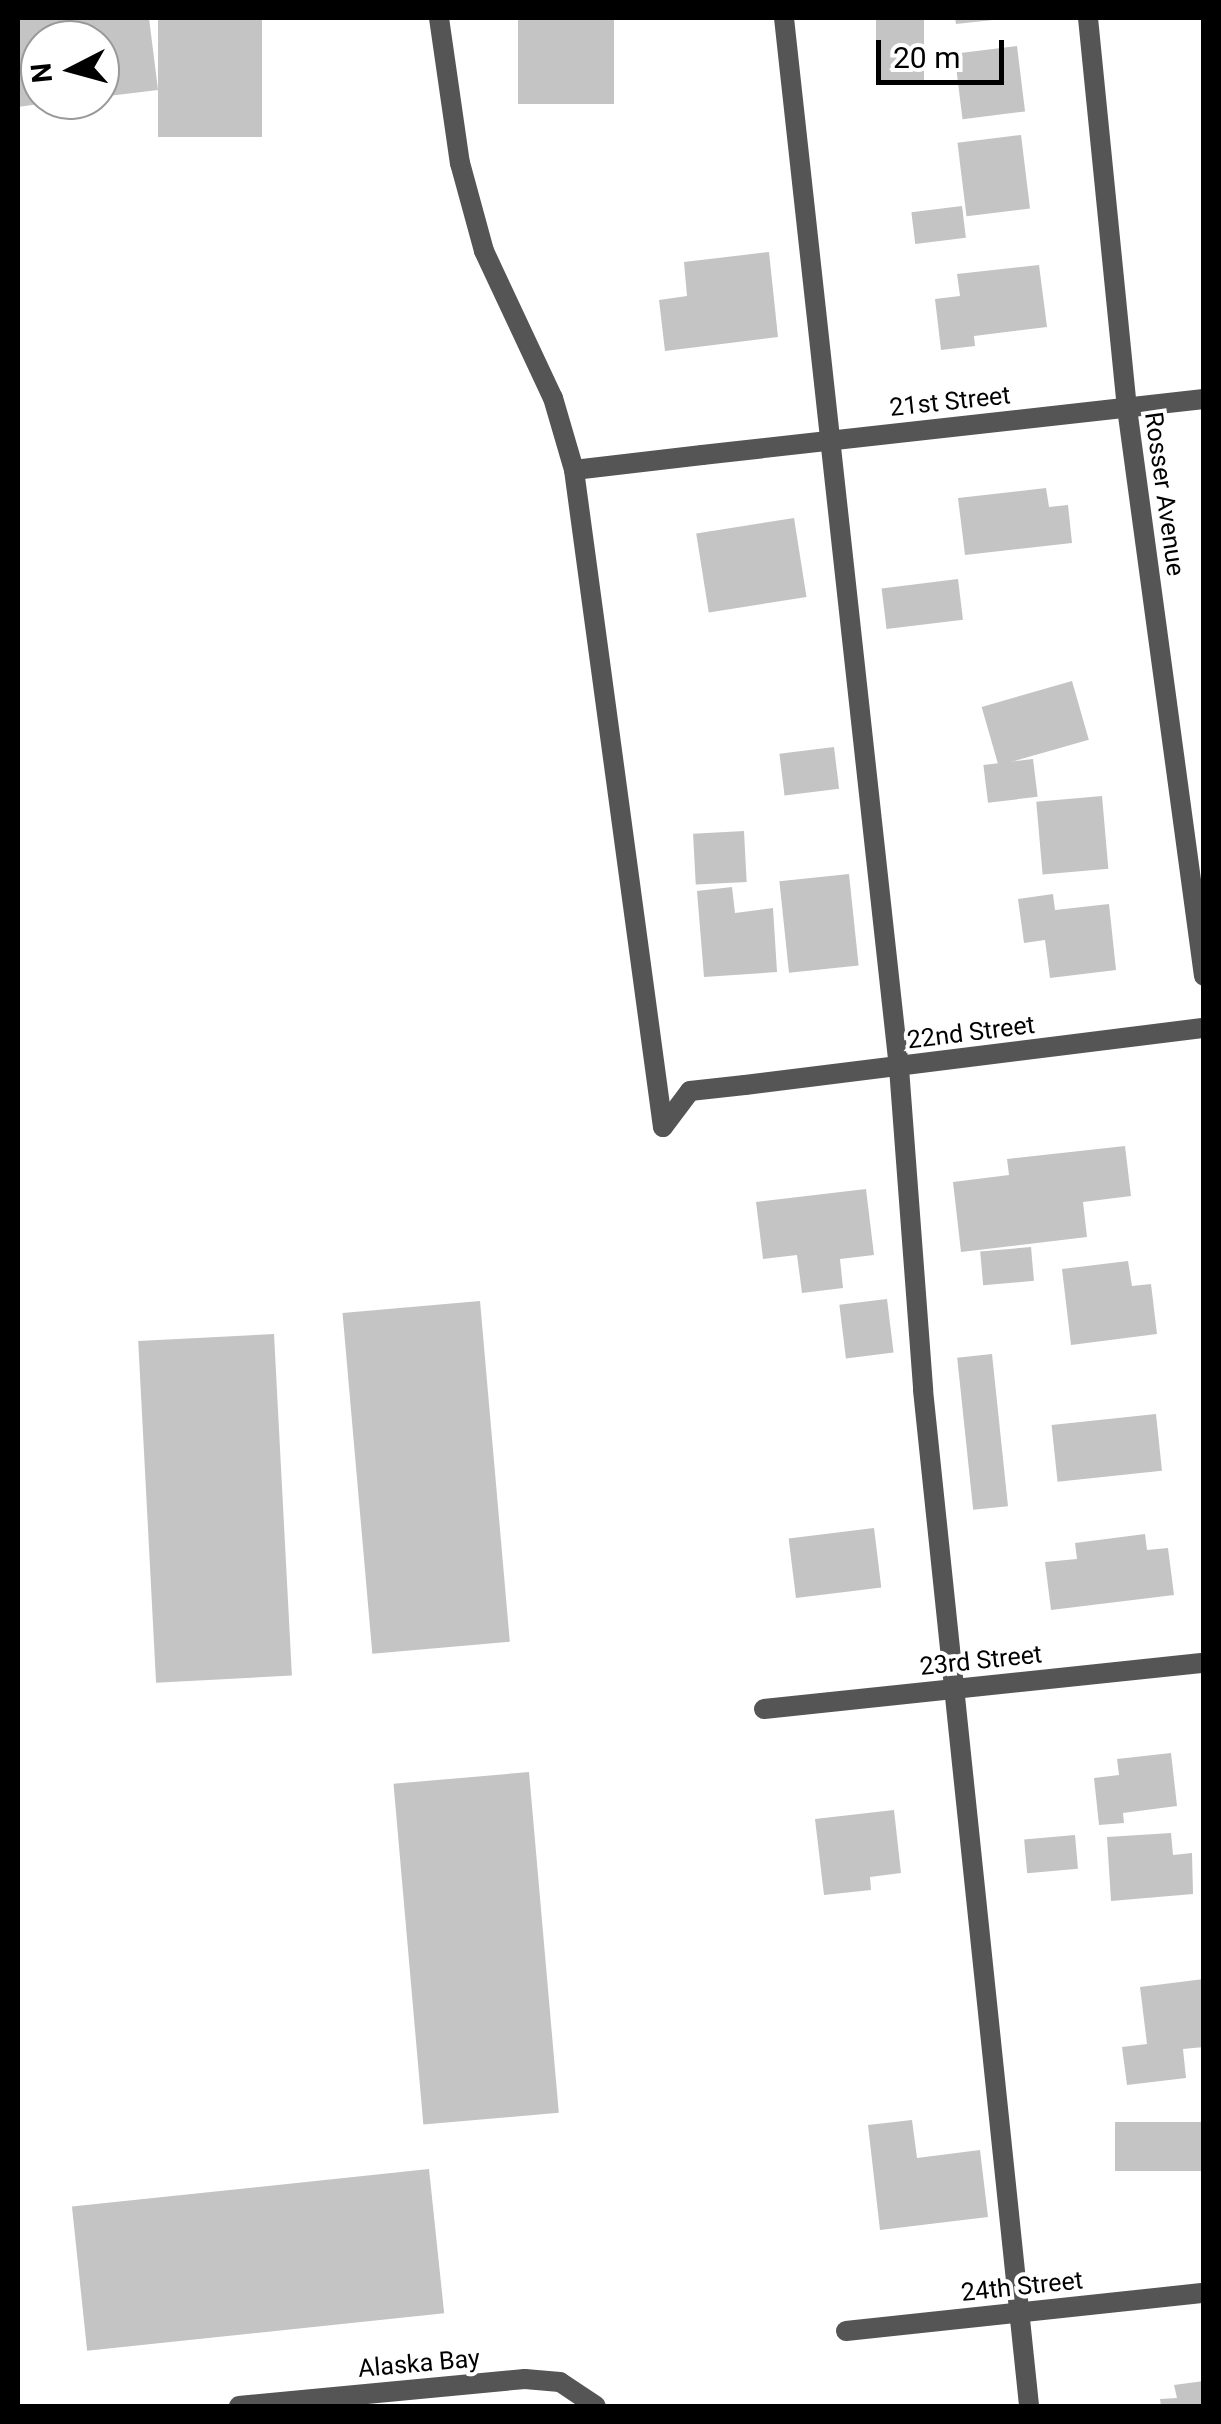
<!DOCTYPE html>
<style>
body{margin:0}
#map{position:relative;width:1221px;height:2424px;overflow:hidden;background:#fff;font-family:Roboto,sans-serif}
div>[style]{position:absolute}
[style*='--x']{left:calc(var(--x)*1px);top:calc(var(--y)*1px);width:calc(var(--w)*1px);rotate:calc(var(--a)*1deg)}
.building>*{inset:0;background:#c4c4c4;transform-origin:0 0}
.service>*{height:20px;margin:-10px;padding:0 10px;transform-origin:10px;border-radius:10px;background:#555}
.minor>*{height:20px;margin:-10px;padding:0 10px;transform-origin:10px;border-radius:10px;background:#555}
.tertiary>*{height:20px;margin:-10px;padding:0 10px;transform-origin:10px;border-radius:10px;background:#555}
span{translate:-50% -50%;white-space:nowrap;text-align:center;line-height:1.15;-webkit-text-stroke:8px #fff;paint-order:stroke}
.street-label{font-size:25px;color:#000}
.frame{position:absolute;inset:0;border:20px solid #000;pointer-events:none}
.north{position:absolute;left:20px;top:20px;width:100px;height:100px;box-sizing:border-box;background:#fff;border:2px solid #999;border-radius:50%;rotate:264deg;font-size:28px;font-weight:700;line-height:40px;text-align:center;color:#000}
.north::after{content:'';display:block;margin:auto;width:35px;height:45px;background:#000;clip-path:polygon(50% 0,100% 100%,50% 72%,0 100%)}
.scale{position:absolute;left:876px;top:40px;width:128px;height:45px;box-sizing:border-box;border:5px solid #000;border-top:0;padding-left:12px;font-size:30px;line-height:35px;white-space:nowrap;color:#000;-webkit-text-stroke:8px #fff;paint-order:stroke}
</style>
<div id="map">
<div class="building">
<div style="clip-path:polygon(18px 18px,149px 18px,158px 90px,100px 97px,100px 40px,40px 40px,40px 100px,53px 102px,18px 107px)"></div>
<div style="left:158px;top:18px;width:104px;height:119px"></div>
<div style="left:518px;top:18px;width:96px;height:86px"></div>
<div style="left:876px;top:18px;width:48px;height:63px"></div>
<div style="clip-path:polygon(955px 18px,993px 18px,993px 20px,956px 24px)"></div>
<div style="left:1017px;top:46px;width:66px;height:63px;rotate:83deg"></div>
<div style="left:1021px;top:135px;width:74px;height:64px;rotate:83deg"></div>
<div style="left:962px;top:206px;width:32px;height:51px;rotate:83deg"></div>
<div style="clip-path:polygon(769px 252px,778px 337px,665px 351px,659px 300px,687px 296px,684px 262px)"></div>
<div style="clip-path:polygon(1039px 265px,1047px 327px,974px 336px,975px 346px,941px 350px,935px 299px,960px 296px,957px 274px)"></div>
<div style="clip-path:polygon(1046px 488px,1049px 507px,1068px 505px,1072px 543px,965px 555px,958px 498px)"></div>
<div style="left:794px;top:518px;width:80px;height:99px;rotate:81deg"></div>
<div style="left:958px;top:579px;width:41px;height:77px;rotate:83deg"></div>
<div style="left:1072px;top:681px;width:61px;height:94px;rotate:74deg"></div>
<div style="left:834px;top:747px;width:42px;height:55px;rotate:83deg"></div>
<div style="left:1033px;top:759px;width:38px;height:50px;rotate:83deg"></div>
<div style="left:1102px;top:796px;width:73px;height:66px;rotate:85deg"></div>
<div style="left:744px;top:831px;width:51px;height:51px;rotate:87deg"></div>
<div style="left:849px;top:874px;width:92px;height:70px;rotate:84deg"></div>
<div style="clip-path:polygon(732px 887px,735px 913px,773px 908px,777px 972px,704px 977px,697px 891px)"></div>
<div style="clip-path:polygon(1053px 894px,1055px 910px,1109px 904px,1116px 970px,1050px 978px,1045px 940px,1024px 943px,1018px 899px)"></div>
<div style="clip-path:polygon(1125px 1146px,1131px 1196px,1083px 1202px,1087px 1237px,961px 1252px,953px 1182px,1009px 1175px,1007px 1159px)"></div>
<div style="clip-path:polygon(866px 1189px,874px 1255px,840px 1259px,843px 1288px,802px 1293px,797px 1255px,763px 1259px,756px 1202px)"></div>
<div style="left:1031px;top:1247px;width:34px;height:51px;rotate:85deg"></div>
<div style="clip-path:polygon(1128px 1261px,1132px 1286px,1151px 1284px,1157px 1334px,1071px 1345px,1062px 1269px)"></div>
<div style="left:887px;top:1299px;width:54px;height:48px;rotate:83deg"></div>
<div style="left:480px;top:1301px;width:342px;height:138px;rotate:85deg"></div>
<div style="left:274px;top:1334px;width:342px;height:136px;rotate:87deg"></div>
<div style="left:992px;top:1354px;width:153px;height:35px;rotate:84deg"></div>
<div style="left:1156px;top:1414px;width:57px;height:105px;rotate:84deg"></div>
<div style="left:874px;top:1528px;width:60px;height:86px;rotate:83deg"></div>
<div style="clip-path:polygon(1145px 1534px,1147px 1550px,1168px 1548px,1174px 1595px,1051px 1610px,1045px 1562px,1077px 1559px,1075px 1543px)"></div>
<div style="clip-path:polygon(1171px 1753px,1177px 1806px,1123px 1813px,1124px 1823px,1099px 1825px,1094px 1778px,1119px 1775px,1117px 1759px)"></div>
<div style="left:529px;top:1772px;width:342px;height:136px;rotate:85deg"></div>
<div style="clip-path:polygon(894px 1810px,901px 1873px,870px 1877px,871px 1890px,824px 1895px,815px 1819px)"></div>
<div style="clip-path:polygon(1171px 1833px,1173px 1855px,1192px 1853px,1193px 1894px,1111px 1901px,1107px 1837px)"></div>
<div style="left:1075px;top:1835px;width:34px;height:51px;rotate:85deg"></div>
<div style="clip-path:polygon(1204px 1979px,1204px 2047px,1183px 2049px,1186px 2078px,1127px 2085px,1122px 2047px,1147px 2044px,1140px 1987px)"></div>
<div style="clip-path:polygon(912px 2120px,917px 2158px,980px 2150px,988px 2217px,880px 2230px,868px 2125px)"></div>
<div style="left:1204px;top:2122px;width:49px;height:89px;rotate:90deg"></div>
<div style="left:429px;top:2169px;width:145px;height:359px;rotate:84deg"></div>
<div style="clip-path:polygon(1204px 2381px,1204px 2406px,1161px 2406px,1160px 2399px,1177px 2398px,1174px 2385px)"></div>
</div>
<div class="service">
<div style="--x:439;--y:18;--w:147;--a:81.8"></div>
<div style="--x:460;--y:163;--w:91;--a:74.7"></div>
<div style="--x:484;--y:251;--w:162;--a:64.9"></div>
<div style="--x:553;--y:398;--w:75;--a:73.7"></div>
<div style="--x:574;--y:470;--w:663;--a:82.29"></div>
<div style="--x:663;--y:1127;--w:45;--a:-53.1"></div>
<div style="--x:690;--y:1091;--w:55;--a:-6.2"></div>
<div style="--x:784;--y:18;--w:1056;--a:83.75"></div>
<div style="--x:899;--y:1068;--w:323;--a:85.7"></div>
<div style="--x:923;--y:1390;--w:1022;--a:84.04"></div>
<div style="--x:574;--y:470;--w:129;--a:-6.7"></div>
</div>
<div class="minor">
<div style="--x:702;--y:455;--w:505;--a:-6.37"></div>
<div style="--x:745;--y:1085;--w:463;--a:-7.1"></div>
<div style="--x:764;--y:1709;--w:442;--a:-6"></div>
<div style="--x:846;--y:2331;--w:360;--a:-6.1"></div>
<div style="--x:239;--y:2406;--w:287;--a:-5.4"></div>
<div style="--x:525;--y:2379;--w:35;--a:5"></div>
<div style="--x:560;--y:2382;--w:43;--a:33.7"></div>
</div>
<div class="tertiary">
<div style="--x:1088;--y:18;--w:392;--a:84.3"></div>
<div style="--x:1127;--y:408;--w:573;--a:82.28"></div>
</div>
<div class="street-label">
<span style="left:950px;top:402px;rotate:-6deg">21st Street</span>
<span style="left:1164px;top:494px;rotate:82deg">Rosser Avenue</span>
<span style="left:971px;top:1033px;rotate:-7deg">22nd Street</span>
<span style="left:981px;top:1661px;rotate:-6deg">23rd Street</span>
<span style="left:1022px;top:2287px;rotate:-6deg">24th Street</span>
<span style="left:419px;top:2364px;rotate:-5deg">Alaska Bay</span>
</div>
<div class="frame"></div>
<div class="north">N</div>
<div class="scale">20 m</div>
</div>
